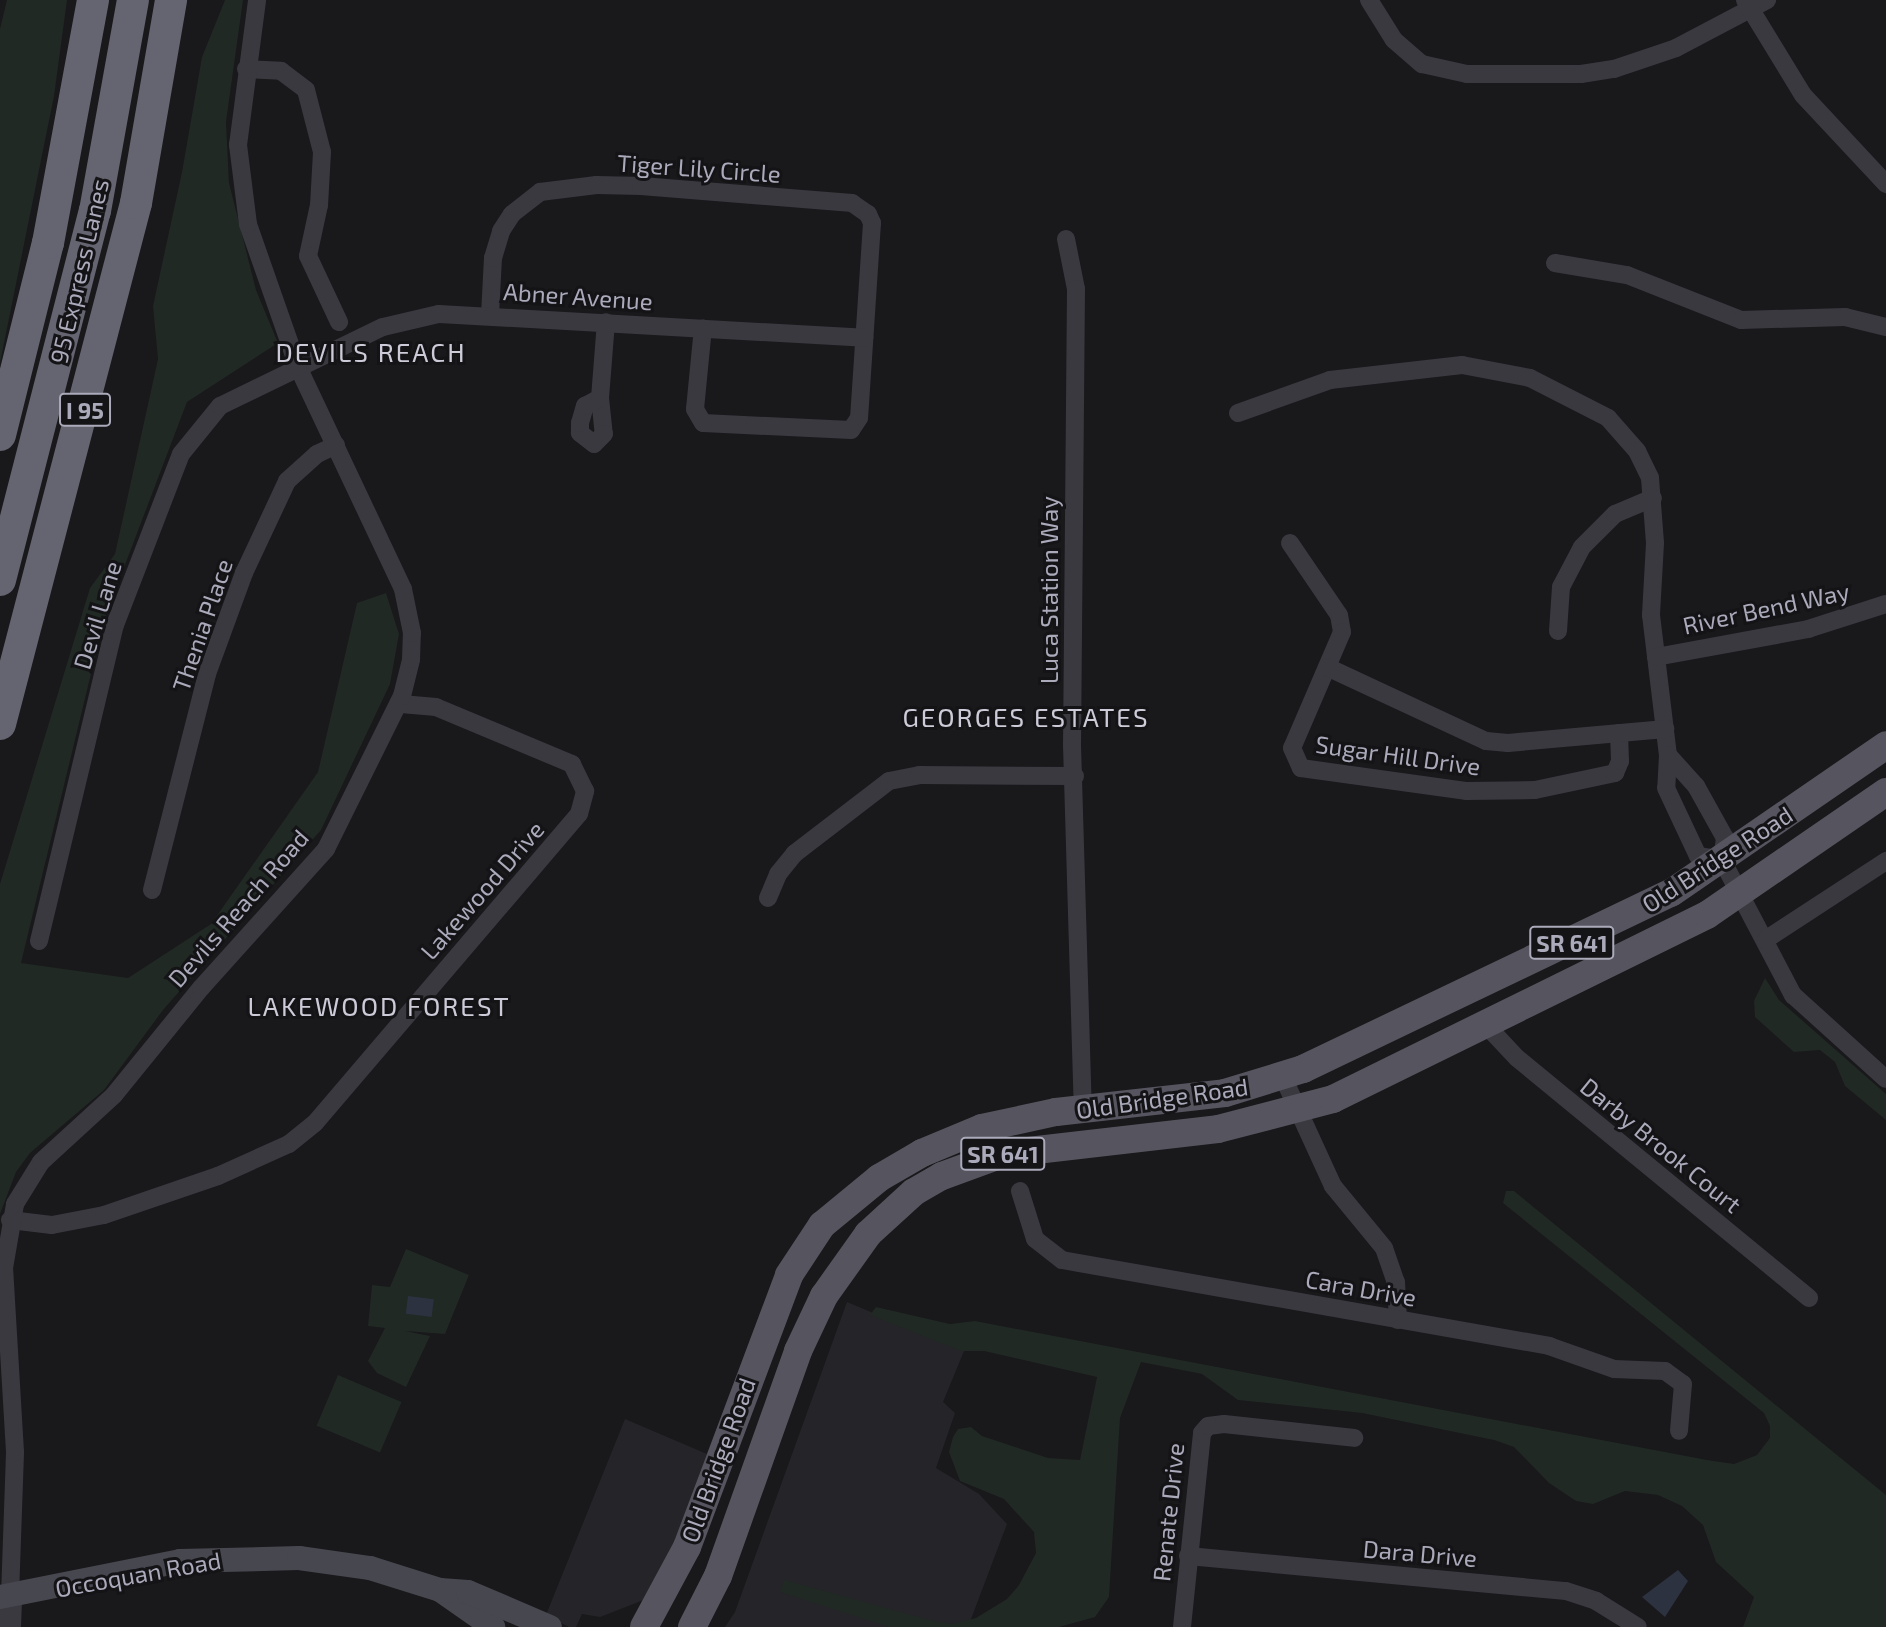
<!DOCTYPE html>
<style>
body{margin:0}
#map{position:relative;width:1886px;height:1627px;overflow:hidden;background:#19181b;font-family:"Exo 2",sans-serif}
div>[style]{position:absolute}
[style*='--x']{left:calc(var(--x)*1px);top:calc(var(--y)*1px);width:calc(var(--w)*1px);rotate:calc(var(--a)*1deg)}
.built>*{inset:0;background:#252428}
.green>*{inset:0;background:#202924;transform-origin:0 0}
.water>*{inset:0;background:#2d3240;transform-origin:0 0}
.minor>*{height:18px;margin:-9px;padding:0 9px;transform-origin:9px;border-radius:9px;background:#3a3940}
.tertiary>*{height:23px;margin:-11.5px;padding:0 11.5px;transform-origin:11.5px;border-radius:11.5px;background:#3a3940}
.secondary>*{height:24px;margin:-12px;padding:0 12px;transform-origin:12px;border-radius:12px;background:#474750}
.primary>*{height:28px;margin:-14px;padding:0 14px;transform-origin:14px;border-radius:14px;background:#56555f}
.motorway>*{height:32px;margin:-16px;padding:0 16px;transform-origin:16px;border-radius:16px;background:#656571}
span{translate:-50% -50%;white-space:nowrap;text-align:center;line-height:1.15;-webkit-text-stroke:6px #141316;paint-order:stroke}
.shield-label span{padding:2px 5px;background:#141316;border:2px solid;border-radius:5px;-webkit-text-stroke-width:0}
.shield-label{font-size:23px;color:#aab;font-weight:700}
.street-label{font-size:24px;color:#aab}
.neighbourhood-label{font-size:26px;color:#cccbd7;letter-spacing:2px}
</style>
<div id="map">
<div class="built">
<div style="clip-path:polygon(847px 1302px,964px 1351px,943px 1402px,955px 1413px,936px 1468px,979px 1494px,1007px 1524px,968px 1627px,725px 1627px,735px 1612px)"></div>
<div style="clip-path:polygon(625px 1419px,707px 1454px,654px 1596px,600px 1617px,582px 1614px,576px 1627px,569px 1627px,546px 1615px)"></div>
</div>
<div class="green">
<div style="clip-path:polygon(7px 0,67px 0,54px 96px,0 363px,0 29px)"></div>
<div style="clip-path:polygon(225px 0,243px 0,226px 122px,229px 183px,256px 290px,278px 343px,187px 402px,104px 620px,21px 963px,128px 978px,211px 924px,318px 772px,357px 603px,386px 593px,399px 634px,390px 684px,321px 830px,163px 1010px,104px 1090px,30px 1153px,16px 1172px,0 1214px,0 884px,90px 588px,115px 554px,158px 359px,153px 306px,182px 172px,202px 57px)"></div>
<div style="clip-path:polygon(1765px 978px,1779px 1000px,1886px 1094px,1886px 1120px,1845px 1086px,1835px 1062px,1820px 1050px,1794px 1052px,1755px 1017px,1754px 1001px)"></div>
<div style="clip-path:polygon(1506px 1191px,1514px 1191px,1886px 1495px,1886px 1627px,1743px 1627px,1754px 1597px,1716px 1562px,1703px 1525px,1682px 1506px,1658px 1495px,1625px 1491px,1593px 1504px,1576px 1501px,1549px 1483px,1514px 1447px,1494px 1440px,1362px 1413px,1238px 1400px,1202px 1374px,1141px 1362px,1120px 1418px,1109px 1597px,1095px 1617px,1059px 1627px,889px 1627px,780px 1592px,784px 1580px,933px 1621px,952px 1624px,976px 1618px,1007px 1599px,1019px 1585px,1036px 1553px,1034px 1532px,1004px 1499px,960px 1481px,949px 1452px,953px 1437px,958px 1429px,971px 1427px,982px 1436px,1048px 1458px,1080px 1460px,1097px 1377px,984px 1351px,961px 1351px,870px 1315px,876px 1307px,950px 1324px,975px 1321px,1707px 1460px,1734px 1464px,1757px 1455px,1770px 1438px,1770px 1426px,1764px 1413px,1503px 1203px)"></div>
<div style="clip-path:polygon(406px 1249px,469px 1275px,445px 1334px,405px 1331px,430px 1336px,406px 1387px,377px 1373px,368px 1361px,385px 1328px,368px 1326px,372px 1285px,390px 1287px)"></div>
<div style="left:338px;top:1375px;width:69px;height:55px;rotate:23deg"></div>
</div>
<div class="water">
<div style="left:408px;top:1296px;width:26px;height:18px;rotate:7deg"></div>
<div style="clip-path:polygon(1678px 1570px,1688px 1581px,1665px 1617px,1642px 1597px)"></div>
</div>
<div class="minor">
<div style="--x:1369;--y:0;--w:47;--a:58"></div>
<div style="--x:1394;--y:40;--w:37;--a:41"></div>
<div style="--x:1422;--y:64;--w:46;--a:12.5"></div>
<div style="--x:1467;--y:74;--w:114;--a:0"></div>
<div style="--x:1581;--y:74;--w:33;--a:-9"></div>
<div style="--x:1614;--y:69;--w:65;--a:-18.7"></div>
<div style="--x:1676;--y:48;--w:103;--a:-27.8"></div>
<div style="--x:1745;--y:0;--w:111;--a:58.6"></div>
<div style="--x:1803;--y:95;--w:122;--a:47"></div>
<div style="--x:246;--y:69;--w:35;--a:3"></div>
<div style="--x:281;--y:71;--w:31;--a:37"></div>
<div style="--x:306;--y:90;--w:64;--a:75.5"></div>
<div style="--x:322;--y:152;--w:53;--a:93.2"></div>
<div style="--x:319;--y:205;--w:52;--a:102.2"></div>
<div style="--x:308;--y:256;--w:73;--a:64.8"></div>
<div style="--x:1066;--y:239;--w:51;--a:78.7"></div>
<div style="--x:1076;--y:289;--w:456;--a:90.5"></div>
<div style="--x:1072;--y:745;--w:365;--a:88.3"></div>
<div style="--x:1555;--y:263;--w:73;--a:9.5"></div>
<div style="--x:1627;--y:275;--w:123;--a:21.5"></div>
<div style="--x:1741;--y:320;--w:104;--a:-1.7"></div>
<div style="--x:1845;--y:317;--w:42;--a:13.7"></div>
<div style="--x:490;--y:315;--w:57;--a:-87"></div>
<div style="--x:493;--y:258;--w:28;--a:-73"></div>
<div style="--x:501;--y:231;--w:20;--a:-57"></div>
<div style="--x:512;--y:214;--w:36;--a:-38"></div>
<div style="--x:540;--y:192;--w:57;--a:-7"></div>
<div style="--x:597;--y:185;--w:44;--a:1.3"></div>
<div style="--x:641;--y:186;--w:212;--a:4.6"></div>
<div style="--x:852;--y:203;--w:19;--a:35"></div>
<div style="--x:868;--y:214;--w:10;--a:66"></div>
<div style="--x:872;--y:223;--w:195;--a:93.8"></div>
<div style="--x:859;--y:418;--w:14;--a:124"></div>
<div style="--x:851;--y:430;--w:148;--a:-177.3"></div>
<div style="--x:703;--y:423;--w:16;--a:-120"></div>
<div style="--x:695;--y:409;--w:81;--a:-84.4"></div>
<div style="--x:600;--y:398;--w:36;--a:84"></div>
<div style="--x:604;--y:434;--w:14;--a:135"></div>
<div style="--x:594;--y:444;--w:18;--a:-142"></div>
<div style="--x:580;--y:433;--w:10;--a:-90"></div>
<div style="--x:580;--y:423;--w:18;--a:-74"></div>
<div style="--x:585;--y:406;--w:17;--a:-28"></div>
<div style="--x:600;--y:398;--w:76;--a:-85.5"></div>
<div style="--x:1238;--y:413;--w:98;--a:-19.7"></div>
<div style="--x:1330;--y:380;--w:133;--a:-6.5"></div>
<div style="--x:1462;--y:365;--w:69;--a:10.8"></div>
<div style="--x:1530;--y:378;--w:88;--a:27.1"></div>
<div style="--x:1608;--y:418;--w:44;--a:48.7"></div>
<div style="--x:1637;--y:451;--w:30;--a:64"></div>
<div style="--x:1650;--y:478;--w:65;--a:85.6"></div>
<div style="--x:1655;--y:543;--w:72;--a:93.2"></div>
<div style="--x:1651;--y:615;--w:141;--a:83.1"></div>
<div style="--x:1668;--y:755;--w:33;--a:93"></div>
<div style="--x:1666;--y:788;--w:75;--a:64.8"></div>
<div style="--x:1698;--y:856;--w:24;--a:9"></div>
<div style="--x:1290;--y:543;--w:87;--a:55.8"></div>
<div style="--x:1339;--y:615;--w:17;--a:80"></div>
<div style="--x:1342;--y:632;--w:126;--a:113.3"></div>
<div style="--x:1292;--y:748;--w:22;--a:66"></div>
<div style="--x:1301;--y:768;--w:168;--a:7.9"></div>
<div style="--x:1467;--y:791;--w:68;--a:-0.8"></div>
<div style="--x:1535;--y:790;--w:82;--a:-12"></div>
<div style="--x:1615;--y:773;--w:13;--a:-67"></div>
<div style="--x:1620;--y:761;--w:28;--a:-92"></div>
<div style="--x:1558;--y:631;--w:44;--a:-86.1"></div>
<div style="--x:1561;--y:587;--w:45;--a:-62.3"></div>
<div style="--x:1582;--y:547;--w:47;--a:-45"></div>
<div style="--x:1615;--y:514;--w:41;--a:-22.8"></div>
<div style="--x:1656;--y:657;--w:155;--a:-10.4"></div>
<div style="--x:1808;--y:629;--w:82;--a:-17.8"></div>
<div style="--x:1327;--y:667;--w:175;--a:25"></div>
<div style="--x:1486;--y:741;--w:22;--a:5"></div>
<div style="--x:1508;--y:743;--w:158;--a:-5.1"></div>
<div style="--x:1668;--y:755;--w:42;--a:47.9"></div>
<div style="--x:1696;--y:786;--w:60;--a:60.9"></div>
<div style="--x:1725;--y:838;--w:22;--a:98"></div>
<div style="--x:1722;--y:860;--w:153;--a:62.3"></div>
<div style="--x:1793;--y:995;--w:125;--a:42.1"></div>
<div style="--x:152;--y:890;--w:223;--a:-75.7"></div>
<div style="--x:207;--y:674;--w:108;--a:-69.9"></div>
<div style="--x:244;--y:573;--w:102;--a:-64.9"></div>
<div style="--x:287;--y:481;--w:40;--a:-42"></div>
<div style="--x:317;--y:454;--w:21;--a:-25"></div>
<div style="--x:768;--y:898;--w:26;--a:-67"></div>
<div style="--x:778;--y:874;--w:26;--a:-51"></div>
<div style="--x:794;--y:854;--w:120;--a:-37.5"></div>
<div style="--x:889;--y:781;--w:31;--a:-11"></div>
<div style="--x:919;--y:775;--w:156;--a:0.4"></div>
<div style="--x:1765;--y:940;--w:145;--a:-33.1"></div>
<div style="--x:39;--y:941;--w:325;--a:-76.5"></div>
<div style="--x:115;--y:625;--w:183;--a:-68.9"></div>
<div style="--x:181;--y:454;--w:62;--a:-50.9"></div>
<div style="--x:220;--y:406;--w:181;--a:-25.9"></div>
<div style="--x:383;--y:327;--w:57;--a:-13.1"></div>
<div style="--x:439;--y:314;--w:426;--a:3.2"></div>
<div style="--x:1486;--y:1025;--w:45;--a:46.8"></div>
<div style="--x:1517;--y:1058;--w:378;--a:39.4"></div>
<div style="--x:1283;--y:1077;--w:120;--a:65.4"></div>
<div style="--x:1333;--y:1186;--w:80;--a:50.6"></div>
<div style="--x:1384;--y:1248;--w:36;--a:71"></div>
<div style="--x:1396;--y:1282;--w:38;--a:87"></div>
<div style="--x:1020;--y:1191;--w:50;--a:72.6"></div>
<div style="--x:1035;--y:1239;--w:34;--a:38"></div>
<div style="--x:1062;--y:1260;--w:495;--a:10"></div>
<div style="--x:1549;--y:1346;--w:69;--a:19.5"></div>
<div style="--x:1614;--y:1369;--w:51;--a:2.2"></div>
<div style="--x:1665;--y:1371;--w:22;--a:36"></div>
<div style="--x:1683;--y:1384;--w:47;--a:94.9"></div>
<div style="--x:10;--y:1220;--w:42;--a:6.8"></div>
<div style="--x:52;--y:1225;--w:53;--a:-10.9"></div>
<div style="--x:104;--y:1215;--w:120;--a:-18.9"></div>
<div style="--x:218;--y:1176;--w:78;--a:-24.3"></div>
<div style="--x:289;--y:1144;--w:33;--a:-39"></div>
<div style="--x:315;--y:1123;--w:406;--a:-49.5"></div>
<div style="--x:579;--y:814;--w:24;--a:-75"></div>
<div style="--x:585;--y:791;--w:30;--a:-116"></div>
<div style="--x:572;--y:764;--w:147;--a:-157.3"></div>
<div style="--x:436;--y:707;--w:38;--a:-175"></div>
<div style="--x:1188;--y:1556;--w:380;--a:5.3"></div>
<div style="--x:1566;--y:1591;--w:32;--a:18"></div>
<div style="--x:1596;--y:1601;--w:49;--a:31.8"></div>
<div style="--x:10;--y:1596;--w:144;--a:-88"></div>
<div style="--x:15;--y:1452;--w:184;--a:-93.4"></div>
<div style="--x:4;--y:1268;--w:65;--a:-80.2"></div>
<div style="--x:15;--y:1204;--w:49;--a:-58.2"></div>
<div style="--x:41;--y:1162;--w:99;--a:-42.5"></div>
<div style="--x:114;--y:1095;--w:138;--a:-50.9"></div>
<div style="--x:201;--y:988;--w:187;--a:-48"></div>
<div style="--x:326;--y:849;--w:171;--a:-63.6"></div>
<div style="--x:402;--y:696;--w:38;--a:-76"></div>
<div style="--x:411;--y:659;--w:26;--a:-88"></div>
<div style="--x:412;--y:633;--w:45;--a:-101.6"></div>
<div style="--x:403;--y:589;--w:246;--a:-115.3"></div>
<div style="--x:298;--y:367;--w:151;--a:-109.3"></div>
<div style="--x:248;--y:224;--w:80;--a:-97.2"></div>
<div style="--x:238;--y:145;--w:146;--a:-82.5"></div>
<div style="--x:1182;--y:1627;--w:195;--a:-84.1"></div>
<div style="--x:1202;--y:1433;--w:9;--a:-49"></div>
<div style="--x:1208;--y:1426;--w:16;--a:-7"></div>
<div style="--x:1224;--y:1424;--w:131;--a:6.1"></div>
</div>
<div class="tertiary">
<div style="--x:9;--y:1627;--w:31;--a:-88"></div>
</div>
<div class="secondary">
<div style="--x:440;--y:1590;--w:65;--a:34.9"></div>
<div style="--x:0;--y:1597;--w:184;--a:-11.3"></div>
<div style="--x:180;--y:1561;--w:119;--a:-1.4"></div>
<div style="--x:299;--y:1558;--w:72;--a:8"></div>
<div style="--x:370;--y:1568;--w:73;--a:17.4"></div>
<div style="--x:440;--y:1590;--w:28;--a:4"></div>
<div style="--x:468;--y:1592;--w:89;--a:23.1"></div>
</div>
<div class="primary">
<div style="--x:644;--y:1627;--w:91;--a:-61.7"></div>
<div style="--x:687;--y:1547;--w:290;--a:-69.4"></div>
<div style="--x:789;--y:1275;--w:60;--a:-56.6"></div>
<div style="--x:822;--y:1225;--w:74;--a:-39.5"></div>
<div style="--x:879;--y:1178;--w:50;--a:-30.2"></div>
<div style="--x:922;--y:1153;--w:65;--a:-22.6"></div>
<div style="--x:982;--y:1128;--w:76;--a:-12.2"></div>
<div style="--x:1056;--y:1112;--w:170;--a:-6.4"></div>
<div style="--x:1225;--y:1093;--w:82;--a:-17.1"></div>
<div style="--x:1303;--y:1069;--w:408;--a:-25.6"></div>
<div style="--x:1671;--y:893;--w:261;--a:-34.5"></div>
<div style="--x:692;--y:1627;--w:57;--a:-63"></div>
<div style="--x:718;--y:1576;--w:239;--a:-70.4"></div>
<div style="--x:798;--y:1351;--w:61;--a:-64.7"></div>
<div style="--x:824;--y:1296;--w:76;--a:-54.6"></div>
<div style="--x:868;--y:1234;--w:62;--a:-42.4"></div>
<div style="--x:914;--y:1192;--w:32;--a:-30"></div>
<div style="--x:942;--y:1176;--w:64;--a:-20.1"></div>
<div style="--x:1002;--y:1154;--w:217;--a:-6.6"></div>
<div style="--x:1218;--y:1129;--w:119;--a:-14.6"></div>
<div style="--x:1333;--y:1099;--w:417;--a:-26.2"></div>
<div style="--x:1707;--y:915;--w:217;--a:-34.5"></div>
</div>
<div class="motorway">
<div style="--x:0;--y:435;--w:198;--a:-76"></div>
<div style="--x:48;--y:243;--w:247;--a:-79.5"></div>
<div style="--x:0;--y:580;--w:381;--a:-75.6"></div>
<div style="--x:95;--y:211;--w:214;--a:-79.8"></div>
<div style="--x:0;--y:724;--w:538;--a:-75.37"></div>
<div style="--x:136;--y:203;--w:206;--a:-80.2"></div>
</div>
<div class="shield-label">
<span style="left:85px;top:410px">I 95</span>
<span style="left:1572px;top:943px">SR 641</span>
<span style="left:1003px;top:1154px">SR 641</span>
</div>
<div class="street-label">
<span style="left:699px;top:168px;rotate:4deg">Tiger Lily Circle</span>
<span style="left:79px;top:271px;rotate:-77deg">95 Express Lanes</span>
<span style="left:578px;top:296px;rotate:4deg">Abner Avenue</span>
<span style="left:1049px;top:590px;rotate:-90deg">Luca Station Way</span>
<span style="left:1766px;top:608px;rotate:-12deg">River Bend Way</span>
<span style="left:97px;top:615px;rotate:-73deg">Devil Lane</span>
<span style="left:202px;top:625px;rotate:-71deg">Thenia Place</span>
<span style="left:1398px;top:755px;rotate:8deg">Sugar Hill Drive</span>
<span style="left:1717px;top:859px;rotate:-33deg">Old Bridge Road</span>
<span style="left:482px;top:890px;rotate:-49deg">Lakewood Drive</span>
<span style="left:238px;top:908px;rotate:-49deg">Devils Reach Road</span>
<span style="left:1162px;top:1098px;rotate:-8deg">Old Bridge Road</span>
<span style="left:1661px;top:1145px;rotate:39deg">Darby Brook Court</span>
<span style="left:1361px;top:1288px;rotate:10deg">Cara Drive</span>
<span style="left:718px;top:1460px;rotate:-70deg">Old Bridge Road</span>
<span style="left:1168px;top:1512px;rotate:-84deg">Renate Drive</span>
<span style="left:1420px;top:1553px;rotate:5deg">Dara Drive</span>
<span style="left:138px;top:1574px;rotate:-10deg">Occoquan Road</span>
</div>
<div class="neighbourhood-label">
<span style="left:371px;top:352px">DEVILS REACH</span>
<span style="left:1026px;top:717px">GEORGES ESTATES</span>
<span style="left:379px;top:1006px">LAKEWOOD FOREST</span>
</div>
</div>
